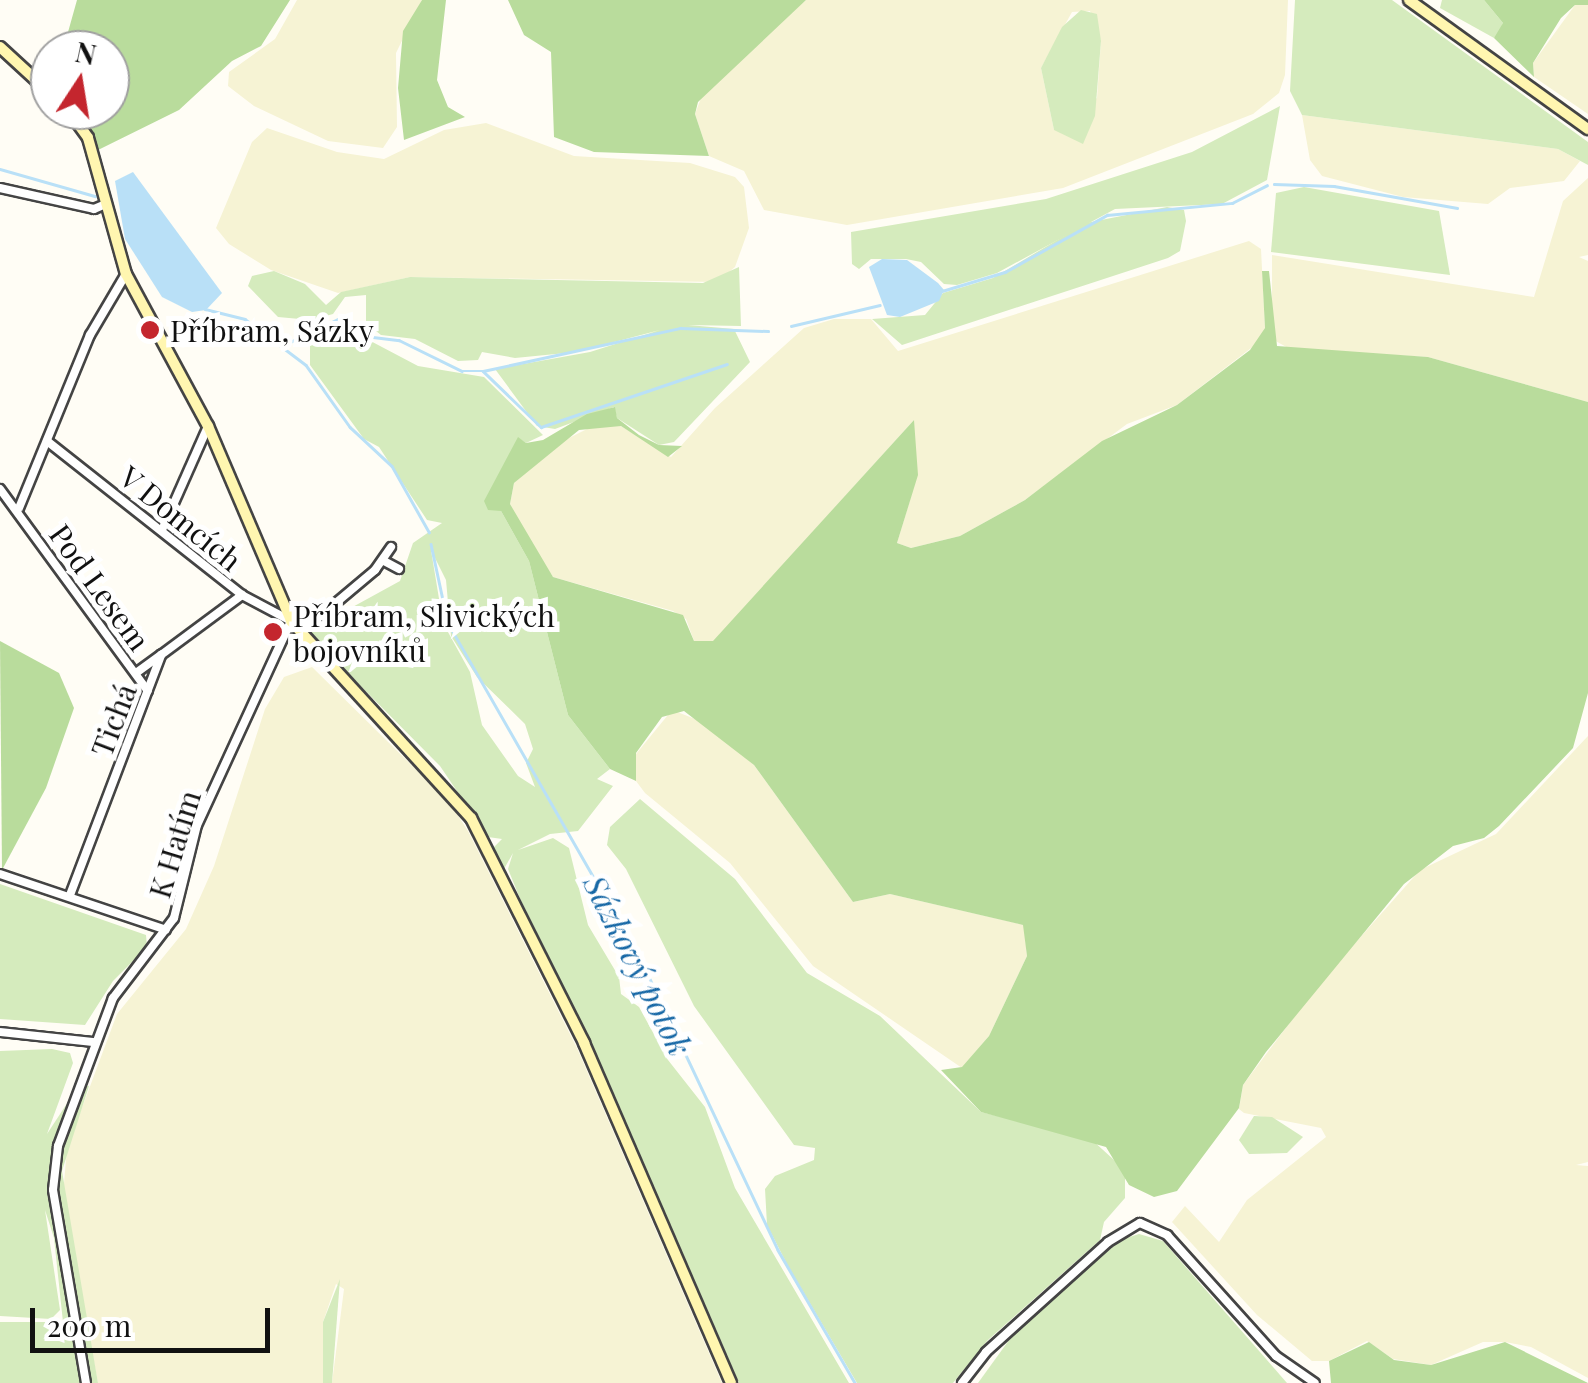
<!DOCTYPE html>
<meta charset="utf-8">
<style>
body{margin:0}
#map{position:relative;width:1588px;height:1383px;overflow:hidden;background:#fffdf5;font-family:"Playfair Display",serif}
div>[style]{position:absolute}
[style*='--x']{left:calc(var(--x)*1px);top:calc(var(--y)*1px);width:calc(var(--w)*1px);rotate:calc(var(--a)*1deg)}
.farmland>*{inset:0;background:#f6f3d4}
.green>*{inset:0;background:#d5ebbd}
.forest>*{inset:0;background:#b9dc9c}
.water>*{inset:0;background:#b9e0f7}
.stream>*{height:2.5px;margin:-1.25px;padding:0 1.25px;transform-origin:1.25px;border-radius:1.25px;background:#b9e0f7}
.roads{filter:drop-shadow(2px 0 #444) drop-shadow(-2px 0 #444) drop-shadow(0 2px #444) drop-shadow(0 -2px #444)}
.street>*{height:8px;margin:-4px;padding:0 4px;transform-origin:4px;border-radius:4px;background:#fff}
.secondary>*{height:10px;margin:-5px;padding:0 5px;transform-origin:5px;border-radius:5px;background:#fff6b0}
.dots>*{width:28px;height:28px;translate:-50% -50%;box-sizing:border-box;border:5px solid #fff;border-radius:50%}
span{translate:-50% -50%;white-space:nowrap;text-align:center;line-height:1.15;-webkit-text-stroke:10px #fff;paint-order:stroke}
.poi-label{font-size:30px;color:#111}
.left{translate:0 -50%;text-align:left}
.street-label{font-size:30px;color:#111}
.water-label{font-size:32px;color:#1768a6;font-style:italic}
.north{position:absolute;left:30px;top:30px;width:100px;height:100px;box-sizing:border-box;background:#fff;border:2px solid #a0a0a0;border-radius:50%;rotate:12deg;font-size:28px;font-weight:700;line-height:40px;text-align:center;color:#111}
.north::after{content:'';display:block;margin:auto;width:35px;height:45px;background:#c4262e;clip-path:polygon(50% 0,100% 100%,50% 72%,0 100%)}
.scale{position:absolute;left:30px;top:1308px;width:240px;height:45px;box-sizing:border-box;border:5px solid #111;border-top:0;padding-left:12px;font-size:30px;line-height:35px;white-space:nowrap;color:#111;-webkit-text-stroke:8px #fff;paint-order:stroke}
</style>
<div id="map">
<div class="farmland">
<div style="clip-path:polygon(297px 0,422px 0,396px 53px,397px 127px,383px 148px,328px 141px,254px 106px,228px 86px,229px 72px,275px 39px)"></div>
<div style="clip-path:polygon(evenodd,806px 0,1288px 0,1285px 75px,1279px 93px,1253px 114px,1063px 188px,847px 225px,764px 210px,744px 171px,709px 156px,695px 114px,701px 98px,750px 48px,806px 0,1090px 11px,1101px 41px,1097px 98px,1054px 130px,1041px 68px,1072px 12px,1090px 11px)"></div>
<div style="clip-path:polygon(1575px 5px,1588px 5px,1588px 114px,1534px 77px,1533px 63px)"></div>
<div style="clip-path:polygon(1302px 115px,1558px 149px,1580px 161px,1564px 181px,1510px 188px,1488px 204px,1403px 197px,1322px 176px,1310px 160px)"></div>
<div style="clip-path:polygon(486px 123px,574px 156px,690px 163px,735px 177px,744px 187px,749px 228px,735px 267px,717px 282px,410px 277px,338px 293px,271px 270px,229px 244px,216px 228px,252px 142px,267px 128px,337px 152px,384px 159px,444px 130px)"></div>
<div style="clip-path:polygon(1588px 178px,1588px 255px,1579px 257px,1588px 261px,1588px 402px,1428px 357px,1290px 349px,1272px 339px,1272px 255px,1534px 297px,1563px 201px)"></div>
<div style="clip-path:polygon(1249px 241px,1261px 249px,1265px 328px,1259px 342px,1177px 405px,1127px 424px,1025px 500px,960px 536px,911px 548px,897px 543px,910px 500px,914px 420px,714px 641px,694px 641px,686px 619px,673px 611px,553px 577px,518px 527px,510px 504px,514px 483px,559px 443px,597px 424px,621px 426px,671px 457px,715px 408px,804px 328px,834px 319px,871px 319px,898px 351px)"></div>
<div style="clip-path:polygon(312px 667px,449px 802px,468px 831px,577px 1048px,722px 1383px,332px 1383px,344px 1289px,336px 1284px,323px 1322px,323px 1383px,98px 1383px,63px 1195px,67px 1148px,117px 1014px,186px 929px,214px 866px,265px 709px,284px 677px)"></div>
<div style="clip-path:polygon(672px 710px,703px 722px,754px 765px,853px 902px,890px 894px,1024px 925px,1027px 956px,989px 1036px,962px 1068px,813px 966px,730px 863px,645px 793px,636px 781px,636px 754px)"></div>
<div style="clip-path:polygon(1588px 736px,1588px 1162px,1576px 1165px,1588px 1166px,1588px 1378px,1531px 1347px,1505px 1342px,1483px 1342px,1431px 1365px,1393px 1359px,1367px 1341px,1329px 1361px,1312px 1361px,1257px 1315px,1172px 1222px,1185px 1206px,1219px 1242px,1247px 1200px,1326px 1137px,1321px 1128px,1244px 1113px,1239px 1109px,1243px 1085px,1318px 985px,1420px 870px,1496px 834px)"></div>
</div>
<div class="green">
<div style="clip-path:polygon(1295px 0,1392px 0,1588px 142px,1588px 165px,1558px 149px,1302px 115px,1290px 91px)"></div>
<div style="clip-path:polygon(1442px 0,1484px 0,1503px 23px,1500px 33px,1494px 38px,1440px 8px)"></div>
<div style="clip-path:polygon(1081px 10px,1097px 14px,1101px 41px,1095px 116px,1083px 144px,1054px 130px,1041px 68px,1062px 27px)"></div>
<div style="clip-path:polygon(1280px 106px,1267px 180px,1222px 204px,1115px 209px,997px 273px,957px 285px,944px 284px,921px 262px,906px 259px,871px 259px,859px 269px,852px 264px,851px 232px,1046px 199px,1192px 152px)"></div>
<div style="clip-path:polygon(1304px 187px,1439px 211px,1450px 275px,1271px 252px,1276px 193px)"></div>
<div style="clip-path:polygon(1167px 207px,1184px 210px,1186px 221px,1180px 251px,1168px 258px,902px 345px,872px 319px,925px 315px,943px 293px,993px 278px,1086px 223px)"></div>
<div style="clip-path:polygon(739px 267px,741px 326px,688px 325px,734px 329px,750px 362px,674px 442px,659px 445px,617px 418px,614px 407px,555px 429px,537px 426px,495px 369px,590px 352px,660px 330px,576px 352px,515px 358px,482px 352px,478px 360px,458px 361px,415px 339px,381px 335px,366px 323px,366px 295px,345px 297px,333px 314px,311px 320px,278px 317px,248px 286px,252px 276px,274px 271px,305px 284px,326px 305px,341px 292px,410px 277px,703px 283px)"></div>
<div style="clip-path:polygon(evenodd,344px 327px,418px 366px,484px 377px,543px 435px,526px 443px,518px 438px,501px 511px,529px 561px,568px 715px,610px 769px,597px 779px,613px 786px,578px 831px,550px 834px,518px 850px,553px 838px,569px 848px,588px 925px,619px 977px,621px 994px,639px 1007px,668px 1060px,705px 1107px,735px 1188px,849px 1383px,739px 1383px,591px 1043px,521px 901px,508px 869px,513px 853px,504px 869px,491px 850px,502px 839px,488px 837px,440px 766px,307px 632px,400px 581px,413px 543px,442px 523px,427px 520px,379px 447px,364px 439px,310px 365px,310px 344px,321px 330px,344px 327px,431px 550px,446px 580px,451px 636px,477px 677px,525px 724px,533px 749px,526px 763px,535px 787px,518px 776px,482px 725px,470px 672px,443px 623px,431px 550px)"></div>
<div style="clip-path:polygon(640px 799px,735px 879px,807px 973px,880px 1016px,981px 1112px,1091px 1139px,1125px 1170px,1125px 1198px,1104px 1222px,1100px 1240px,988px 1340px,953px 1383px,857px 1383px,788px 1266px,767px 1225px,765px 1189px,775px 1176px,814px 1160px,815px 1148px,794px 1145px,694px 1006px,626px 869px,607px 845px,610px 827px)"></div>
<div style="clip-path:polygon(0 884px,146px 935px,147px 947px,113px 981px,85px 1025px,0 1019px)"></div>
<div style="clip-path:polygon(52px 1049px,70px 1053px,73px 1063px,47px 1134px,79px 1085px,89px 1086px,62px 1171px,98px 1383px,0 1383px,0 1322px,63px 1322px,54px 1238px,45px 1210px,60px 1310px,51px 1319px,0 1316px,0 1051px)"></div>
<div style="clip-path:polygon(1254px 1116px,1272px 1117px,1303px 1137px,1287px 1153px,1249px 1154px,1239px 1140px)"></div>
<div style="clip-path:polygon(1139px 1234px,1163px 1241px,1287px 1383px,978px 1383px,1012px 1336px,1120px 1240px)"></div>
<div style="clip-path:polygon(340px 1279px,332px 1383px,323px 1383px,323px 1322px)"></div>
</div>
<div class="forest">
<div style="clip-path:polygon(77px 0,290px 0,261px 46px,232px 61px,179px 110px,94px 152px,74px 110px,110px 110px,110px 50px,63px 50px)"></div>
<div style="clip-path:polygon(422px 0,446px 0,437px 80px,448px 107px,465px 117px,404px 140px,398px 88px,403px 31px)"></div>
<div style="clip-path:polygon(508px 0,806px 0,698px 102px,695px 114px,709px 156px,594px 152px,554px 137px,551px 52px,524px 35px)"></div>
<div style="clip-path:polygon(1484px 0,1588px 0,1588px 5px,1575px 5px,1561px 18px,1533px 63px,1534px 77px,1494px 38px,1503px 23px)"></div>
<div style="clip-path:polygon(1262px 271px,1269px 271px,1277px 346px,1428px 357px,1588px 402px,1588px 693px,1573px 748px,1499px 826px,1484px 838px,1453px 846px,1404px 884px,1266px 1052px,1243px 1085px,1239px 1108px,1177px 1191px,1154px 1197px,1129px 1185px,1106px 1147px,981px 1112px,941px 1070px,962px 1067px,989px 1036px,1027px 956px,1023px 925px,890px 894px,853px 902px,754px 765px,684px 711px,662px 717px,636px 753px,636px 781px,610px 769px,568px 715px,529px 561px,501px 511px,488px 510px,484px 501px,518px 437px,526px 443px,543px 440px,587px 414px,615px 407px,617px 418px,639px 435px,659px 445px,682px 446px,668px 457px,621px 426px,579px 430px,514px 483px,510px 504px,553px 577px,683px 615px,694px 641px,713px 641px,914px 420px,918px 475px,897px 543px,911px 548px,960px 536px,1025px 500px,1102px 441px,1177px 405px,1250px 350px,1265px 328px)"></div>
<div style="clip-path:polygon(0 641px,59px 673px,74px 708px,46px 788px,2px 870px)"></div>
<div style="clip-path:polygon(1369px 1342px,1394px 1360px,1431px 1365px,1505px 1342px,1588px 1383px,1331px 1383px,1329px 1361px)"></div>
</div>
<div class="water">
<div style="clip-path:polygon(133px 172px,222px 293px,206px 310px,192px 312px,162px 297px,125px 239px,115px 181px)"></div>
<div style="clip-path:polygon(882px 259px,907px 260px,938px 283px,944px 290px,939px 301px,900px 317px,887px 315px,869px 267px)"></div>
</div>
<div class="stream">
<div style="--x:0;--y:169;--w:99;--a:15.9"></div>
<div style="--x:1274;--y:184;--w:60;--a:1.9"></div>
<div style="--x:1334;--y:186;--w:125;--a:10.1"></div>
<div style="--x:942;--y:291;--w:66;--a:-16.8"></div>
<div style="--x:1005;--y:272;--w:117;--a:-29.2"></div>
<div style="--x:1107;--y:215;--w:126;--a:-5.5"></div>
<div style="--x:1232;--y:203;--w:39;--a:-27"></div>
<div style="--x:205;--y:309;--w:41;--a:14"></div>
<div style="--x:245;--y:319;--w:76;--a:37"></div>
<div style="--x:306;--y:365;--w:76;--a:54.6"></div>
<div style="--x:350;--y:427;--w:57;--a:42.9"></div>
<div style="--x:392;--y:466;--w:76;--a:60.7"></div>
<div style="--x:791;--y:326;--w:91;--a:-13.3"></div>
<div style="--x:373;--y:337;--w:26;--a:7"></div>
<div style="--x:399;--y:340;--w:70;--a:26.2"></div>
<div style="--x:462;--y:371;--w:21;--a:0"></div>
<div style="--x:483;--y:371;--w:202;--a:-12.3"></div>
<div style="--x:680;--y:328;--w:88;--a:2"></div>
<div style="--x:282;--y:346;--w:62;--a:-25.7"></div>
<div style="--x:338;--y:319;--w:30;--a:27"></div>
<div style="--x:483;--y:371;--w:81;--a:44"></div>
<div style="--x:541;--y:427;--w:196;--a:-18.7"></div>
<div style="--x:431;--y:544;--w:81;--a:77.9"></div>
<div style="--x:448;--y:623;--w:391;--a:60.2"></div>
<div style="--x:642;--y:962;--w:318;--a:64.7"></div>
<div style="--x:778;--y:1250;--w:154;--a:59.9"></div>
</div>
<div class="roads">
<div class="street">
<div style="--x:0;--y:188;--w:96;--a:12.6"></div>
<div style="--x:94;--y:209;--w:13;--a:-23"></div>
<div style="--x:47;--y:441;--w:248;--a:38.3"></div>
<div style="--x:242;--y:595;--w:55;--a:28"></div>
<div style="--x:291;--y:621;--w:225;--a:114.7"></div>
<div style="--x:197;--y:825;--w:96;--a:103.9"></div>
<div style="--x:174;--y:918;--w:101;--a:127.3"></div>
<div style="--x:113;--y:998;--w:158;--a:110.4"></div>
<div style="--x:58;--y:1146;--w:44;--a:96.5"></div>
<div style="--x:53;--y:1190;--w:196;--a:80.3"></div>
<div style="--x:0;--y:489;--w:250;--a:53.8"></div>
<div style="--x:19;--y:508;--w:187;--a:-67.7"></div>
<div style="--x:90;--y:335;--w:71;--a:-59.5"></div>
<div style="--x:162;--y:530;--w:114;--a:-66.1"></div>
<div style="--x:384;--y:561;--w:17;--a:28"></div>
<div style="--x:300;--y:633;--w:98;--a:-40"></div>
<div style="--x:375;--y:570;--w:28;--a:-55"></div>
<div style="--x:136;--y:673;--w:31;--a:-36"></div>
<div style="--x:0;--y:874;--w:175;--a:18.6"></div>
<div style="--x:70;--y:895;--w:257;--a:-69.2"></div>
<div style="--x:161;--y:655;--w:101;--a:-36.5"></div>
<div style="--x:0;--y:1032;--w:94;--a:6.1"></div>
<div style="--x:962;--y:1383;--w:39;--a:-52"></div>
<div style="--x:986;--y:1352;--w:164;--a:-42"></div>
<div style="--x:1108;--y:1242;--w:37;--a:-31"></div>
<div style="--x:1140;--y:1223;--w:30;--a:24"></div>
<div style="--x:1167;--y:1235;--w:163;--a:48"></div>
<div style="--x:1276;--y:1356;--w:47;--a:34.7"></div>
</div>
<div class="secondary">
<div style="--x:1409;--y:0;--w:221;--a:35.8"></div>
<div style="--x:0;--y:47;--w:68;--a:42.6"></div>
<div style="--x:68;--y:110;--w:34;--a:54"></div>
<div style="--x:88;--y:138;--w:141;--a:74.4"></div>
<div style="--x:126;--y:274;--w:173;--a:61.7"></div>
<div style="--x:208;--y:426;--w:212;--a:66.9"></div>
<div style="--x:291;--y:621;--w:267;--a:47.6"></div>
<div style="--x:471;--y:818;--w:252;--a:63.3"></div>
<div style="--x:584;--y:1043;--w:370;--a:66.6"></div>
</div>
</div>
<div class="dots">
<div style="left:150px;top:330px;background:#c4262e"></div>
<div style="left:273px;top:632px;background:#c4262e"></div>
</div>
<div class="poi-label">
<span class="left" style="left:170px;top:330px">Příbram, Sázky</span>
<span class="left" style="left:293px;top:632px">Příbram, Slivických<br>bojovníků</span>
</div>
<div class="street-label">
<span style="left:181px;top:518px;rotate:39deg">V Domcích</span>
<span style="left:100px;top:587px;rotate:54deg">Pod Lesem</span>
<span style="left:113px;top:720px;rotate:-69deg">Tichá</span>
<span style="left:174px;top:844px;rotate:-73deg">K Hatím</span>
</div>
<div class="water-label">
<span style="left:638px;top:965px;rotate:63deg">Sázkový potok</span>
</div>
<div class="north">N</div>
<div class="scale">200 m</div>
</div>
